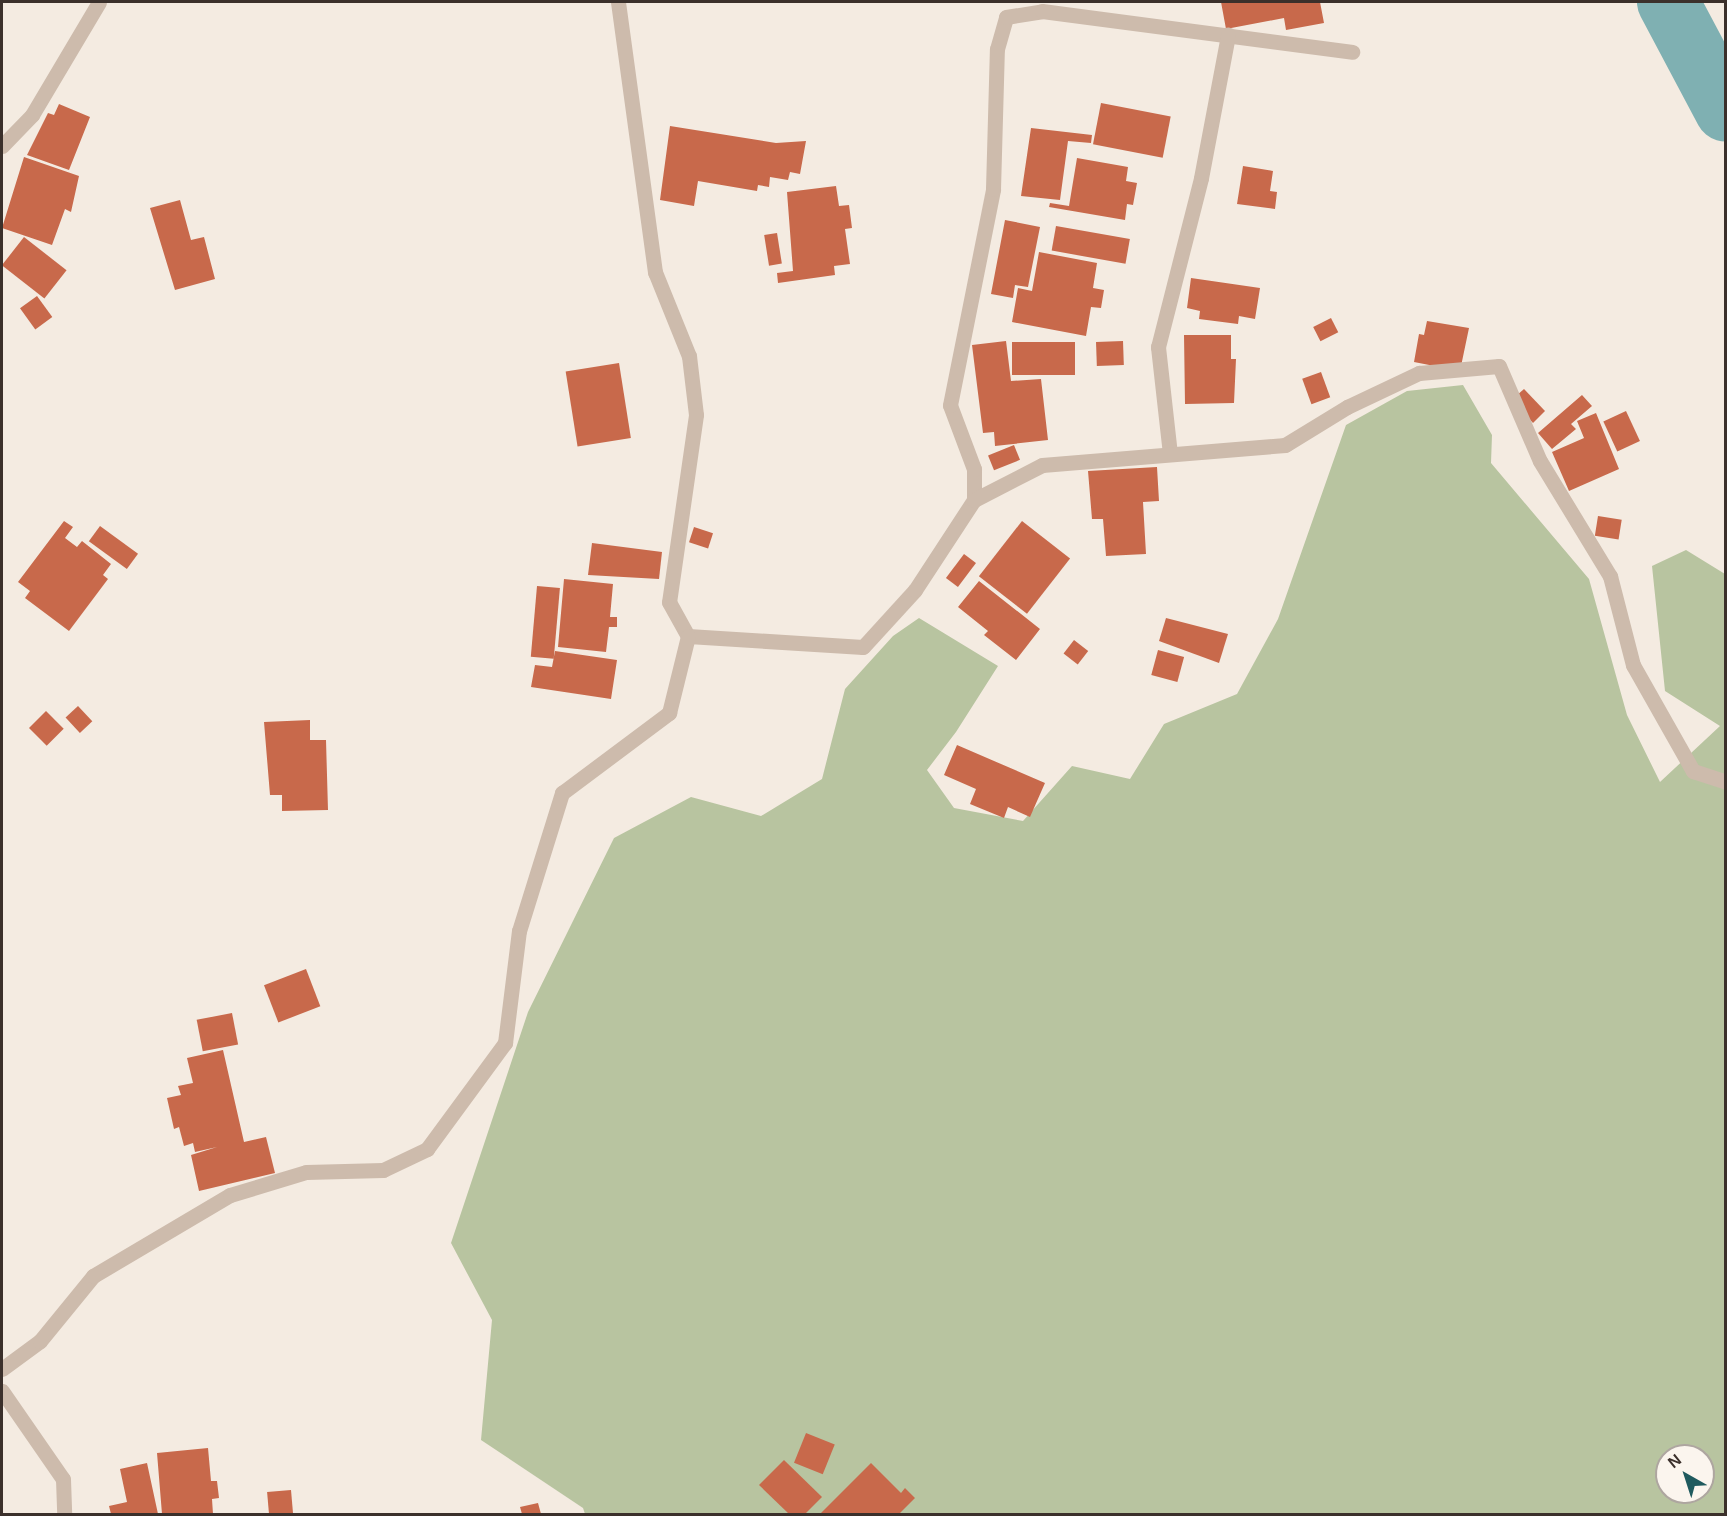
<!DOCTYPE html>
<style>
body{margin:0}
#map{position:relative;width:1727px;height:1516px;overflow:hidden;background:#f4ebe1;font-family:Helvetica,sans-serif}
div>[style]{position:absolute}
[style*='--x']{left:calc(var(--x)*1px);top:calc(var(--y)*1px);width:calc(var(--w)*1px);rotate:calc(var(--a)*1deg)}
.green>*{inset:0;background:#b8c4a0}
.river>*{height:62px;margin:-31px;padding:0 31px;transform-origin:31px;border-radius:31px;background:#7fb0b2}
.building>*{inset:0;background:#c8694b;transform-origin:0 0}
.minor>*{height:15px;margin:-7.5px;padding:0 7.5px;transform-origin:7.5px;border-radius:7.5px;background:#cdbbac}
span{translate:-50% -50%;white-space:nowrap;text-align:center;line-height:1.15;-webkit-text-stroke:5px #fbf5ee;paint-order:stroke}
.frame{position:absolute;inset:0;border:3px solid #3b302b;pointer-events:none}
.north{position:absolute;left:1655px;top:1444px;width:60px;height:60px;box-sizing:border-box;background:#fbf5ee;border:2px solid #aea6a0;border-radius:50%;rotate:321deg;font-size:16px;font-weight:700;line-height:24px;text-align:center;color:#3b302b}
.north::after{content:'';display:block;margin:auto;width:21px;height:27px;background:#1f5a5e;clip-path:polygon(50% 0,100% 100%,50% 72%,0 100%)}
</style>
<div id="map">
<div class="green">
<div style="clip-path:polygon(evenodd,1463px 385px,1492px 435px,1491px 463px,1589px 579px,1627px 715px,1660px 782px,1720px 726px,1665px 691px,1652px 566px,1686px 550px,1725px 574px,1725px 1514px,585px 1514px,583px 1508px,481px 1440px,492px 1320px,451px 1243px,528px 1012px,614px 838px,691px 797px,761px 816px,822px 779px,845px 689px,893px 636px,919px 618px,998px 666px,956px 732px,927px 770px,954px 808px,1023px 821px,1072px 766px,1130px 779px,1164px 724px,1237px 694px,1278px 619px,1346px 425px,1407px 391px,1463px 385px,1667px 1456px,1703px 1456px,1703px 1492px,1667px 1492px,1667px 1456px)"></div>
</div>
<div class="river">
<div style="--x:1668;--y:2;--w:123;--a:62"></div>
</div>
<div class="building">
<div style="clip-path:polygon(1221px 2px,1320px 2px,1324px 23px,1286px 30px,1284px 18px,1226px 29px)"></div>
<div style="left:1101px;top:103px;width:71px;height:42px;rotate:11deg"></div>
<div style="clip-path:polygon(59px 104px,90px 117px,69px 170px,27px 155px,48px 113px,54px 115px)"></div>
<div style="clip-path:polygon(670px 126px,776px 143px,806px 141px,800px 174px,790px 172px,788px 180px,770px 177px,769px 187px,758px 185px,757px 191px,698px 181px,694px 206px,660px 200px)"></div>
<div style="clip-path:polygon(1031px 128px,1092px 135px,1091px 143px,1068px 141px,1060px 200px,1021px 196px)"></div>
<div style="clip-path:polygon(24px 157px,79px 176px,71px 212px,65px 209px,52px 245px,2px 228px)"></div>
<div style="clip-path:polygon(1077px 158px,1128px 167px,1126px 181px,1137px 183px,1133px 205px,1127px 204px,1125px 220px,1049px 207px,1050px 203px,1069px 206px)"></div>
<div style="clip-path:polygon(1243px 166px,1273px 171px,1270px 191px,1277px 192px,1275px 209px,1237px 204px)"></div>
<div style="clip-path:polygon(836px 186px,839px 206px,849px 205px,852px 228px,845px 229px,850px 264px,834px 266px,835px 275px,778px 283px,777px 273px,793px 271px,787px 192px)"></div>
<div style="clip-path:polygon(180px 200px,191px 240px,204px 237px,215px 279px,175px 290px,150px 208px)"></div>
<div style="clip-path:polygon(1005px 220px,1040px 227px,1028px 287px,1015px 285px,1013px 298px,991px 294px)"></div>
<div style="left:1056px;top:226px;width:75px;height:25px;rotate:10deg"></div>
<div style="left:777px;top:233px;width:31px;height:13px;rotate:81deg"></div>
<div style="left:24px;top:237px;width:54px;height:36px;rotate:38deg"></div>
<div style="clip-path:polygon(1039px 252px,1097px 263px,1093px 288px,1104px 290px,1101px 308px,1091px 307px,1086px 336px,1012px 322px,1018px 288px,1032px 291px)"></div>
<div style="clip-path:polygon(1191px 278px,1260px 288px,1255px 319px,1239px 316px,1238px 324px,1199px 319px,1200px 311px,1187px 308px)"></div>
<div style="left:37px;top:296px;width:26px;height:21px;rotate:54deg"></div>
<div style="left:1331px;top:318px;width:16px;height:20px;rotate:63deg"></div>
<div style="clip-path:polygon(1427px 321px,1469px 328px,1460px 371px,1414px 362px,1419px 334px,1424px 335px)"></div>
<div style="clip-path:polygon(1184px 335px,1231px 335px,1231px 359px,1236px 359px,1234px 403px,1185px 404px)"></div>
<div style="clip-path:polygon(1006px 341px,1011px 381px,1041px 379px,1048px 440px,995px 446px,994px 432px,983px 433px,972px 345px)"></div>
<div style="left:1123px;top:341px;width:24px;height:27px;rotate:88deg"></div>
<div style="left:1012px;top:342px;width:63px;height:33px"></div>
<div style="left:619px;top:363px;width:76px;height:54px;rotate:81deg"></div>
<div style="left:1321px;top:372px;width:27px;height:20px;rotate:70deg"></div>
<div style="clip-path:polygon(1524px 389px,1545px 411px,1533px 423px,1517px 405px,1516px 396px)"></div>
<div style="clip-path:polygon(1582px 395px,1592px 406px,1571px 424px,1576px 429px,1552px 449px,1538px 433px)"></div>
<div style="left:1626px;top:411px;width:33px;height:25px;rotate:65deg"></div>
<div style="clip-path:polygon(1596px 413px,1619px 469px,1569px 491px,1552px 452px,1584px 438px,1577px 421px)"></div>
<div style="left:1014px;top:445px;width:16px;height:28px;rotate:68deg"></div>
<div style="clip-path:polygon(1157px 467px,1159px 501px,1143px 502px,1146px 554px,1106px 556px,1103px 519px,1092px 519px,1088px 471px)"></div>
<div style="left:1598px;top:516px;width:24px;height:20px;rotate:9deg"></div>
<div style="clip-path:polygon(64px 521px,73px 527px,65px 538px,77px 547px,82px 541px,111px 564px,103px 575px,108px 579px,69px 631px,25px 598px,30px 591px,18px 582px)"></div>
<div style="left:1022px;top:521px;width:61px;height:70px;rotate:38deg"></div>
<div style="left:100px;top:526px;width:47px;height:19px;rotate:36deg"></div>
<div style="left:694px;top:527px;width:20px;height:16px;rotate:18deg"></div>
<div style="clip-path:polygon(592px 543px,662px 552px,659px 579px,588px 575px)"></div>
<div style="left:964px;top:554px;width:15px;height:30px;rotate:37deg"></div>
<div style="clip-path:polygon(564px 579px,613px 584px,610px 617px,617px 617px,617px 627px,609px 627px,606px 652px,558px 647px)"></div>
<div style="clip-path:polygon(979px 581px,1040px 629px,1016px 660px,984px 635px,988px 631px,958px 607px)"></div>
<div style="left:537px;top:586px;width:23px;height:71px;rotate:5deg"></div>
<div style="clip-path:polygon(1166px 618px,1228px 634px,1219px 663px,1159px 641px)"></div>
<div style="left:1074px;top:640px;width:18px;height:17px;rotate:38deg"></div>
<div style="left:1158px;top:650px;width:27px;height:26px;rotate:15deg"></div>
<div style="clip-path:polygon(555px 651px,617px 660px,611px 699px,531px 687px,535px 665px,552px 667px)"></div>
<div style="left:78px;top:706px;width:21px;height:17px;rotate:47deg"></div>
<div style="left:46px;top:711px;width:25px;height:24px;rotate:45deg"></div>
<div style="clip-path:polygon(310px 720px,310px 740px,326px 740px,328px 810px,282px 811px,282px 795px,270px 795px,264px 722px)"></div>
<div style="clip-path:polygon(957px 745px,1045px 783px,1030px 817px,1008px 807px,1004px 818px,970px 804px,976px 789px,944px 775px)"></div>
<div style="left:306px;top:969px;width:40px;height:45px;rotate:69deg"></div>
<div style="left:232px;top:1013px;width:32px;height:36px;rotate:79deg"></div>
<div style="clip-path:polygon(223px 1050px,244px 1142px,266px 1137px,275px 1173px,199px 1191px,191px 1155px,217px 1147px,195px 1152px,193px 1143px,184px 1146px,179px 1127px,174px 1129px,167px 1098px,181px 1095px,178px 1086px,193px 1083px,187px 1058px)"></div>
<div style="left:806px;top:1433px;width:31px;height:32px;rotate:22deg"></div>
<div style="clip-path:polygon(208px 1448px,211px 1481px,217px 1481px,219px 1498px,212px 1499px,213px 1514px,162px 1514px,157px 1453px)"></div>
<div style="clip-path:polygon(784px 1460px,822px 1497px,805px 1514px,789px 1514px,759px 1485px)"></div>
<div style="clip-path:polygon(147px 1463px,158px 1514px,111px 1514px,109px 1506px,127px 1502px,120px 1469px)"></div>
<div style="clip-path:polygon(871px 1463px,901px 1493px,905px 1488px,915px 1498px,899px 1514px,820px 1514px)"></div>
<div style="left:291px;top:1490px;width:24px;height:24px;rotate:85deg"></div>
<div style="clip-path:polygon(538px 1503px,541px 1514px,522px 1514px,520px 1507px)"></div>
</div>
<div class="minor">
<div style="--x:618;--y:2;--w:273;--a:82.2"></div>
<div style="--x:655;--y:272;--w:91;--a:68"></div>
<div style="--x:689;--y:356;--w:59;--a:83.2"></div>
<div style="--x:696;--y:415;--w:189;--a:98.2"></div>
<div style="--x:669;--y:602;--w:39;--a:61"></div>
<div style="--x:688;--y:636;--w:175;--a:3.6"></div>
<div style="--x:863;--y:647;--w:77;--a:-47.6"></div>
<div style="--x:915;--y:590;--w:108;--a:-56.8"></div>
<div style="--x:974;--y:500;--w:31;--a:-90"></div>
<div style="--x:974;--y:469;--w:68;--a:-110.6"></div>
<div style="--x:950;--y:405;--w:220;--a:-78.7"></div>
<div style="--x:993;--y:189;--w:140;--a:-88.4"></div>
<div style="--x:997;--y:49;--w:33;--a:-74"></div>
<div style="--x:1006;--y:17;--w:36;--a:-9"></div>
<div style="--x:1042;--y:11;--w:313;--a:7.5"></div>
<div style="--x:2;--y:146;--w:43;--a:-45.9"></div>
<div style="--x:32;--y:115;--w:131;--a:-59.3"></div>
<div style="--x:1170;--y:454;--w:108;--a:-96.4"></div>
<div style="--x:1158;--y:347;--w:174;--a:-75.7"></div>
<div style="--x:1201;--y:178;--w:146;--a:-79.3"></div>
<div style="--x:974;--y:500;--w:76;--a:-27.2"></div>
<div style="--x:1042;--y:465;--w:244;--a:-4.7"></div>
<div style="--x:1285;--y:445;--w:73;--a:-31.5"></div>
<div style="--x:1347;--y:407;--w:80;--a:-25.3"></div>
<div style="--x:1419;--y:373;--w:80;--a:-5"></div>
<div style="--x:1499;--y:366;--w:103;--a:66.7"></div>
<div style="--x:1540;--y:461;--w:135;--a:58.7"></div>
<div style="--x:1610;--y:576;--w:92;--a:75.5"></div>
<div style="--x:1633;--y:665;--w:122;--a:60.5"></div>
<div style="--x:1693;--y:771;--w:35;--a:18"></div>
<div style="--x:2;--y:1369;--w:47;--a:-36.4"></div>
<div style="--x:40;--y:1341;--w:84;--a:-50.8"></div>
<div style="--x:93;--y:1276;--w:159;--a:-30.6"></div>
<div style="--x:230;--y:1195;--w:79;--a:-16.8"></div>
<div style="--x:306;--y:1172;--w:77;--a:-1.5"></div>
<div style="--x:383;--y:1170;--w:49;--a:-25.5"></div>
<div style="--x:427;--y:1149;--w:132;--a:-53.7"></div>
<div style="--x:505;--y:1043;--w:113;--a:-82.9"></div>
<div style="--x:519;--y:931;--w:145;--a:-72.7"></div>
<div style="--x:562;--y:793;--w:134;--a:-36.8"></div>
<div style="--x:669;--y:713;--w:79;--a:-76.1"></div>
<div style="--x:2;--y:1391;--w:107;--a:55.3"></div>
<div style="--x:63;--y:1479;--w:35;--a:88"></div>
</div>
<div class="frame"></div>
<div class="north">N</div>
</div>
